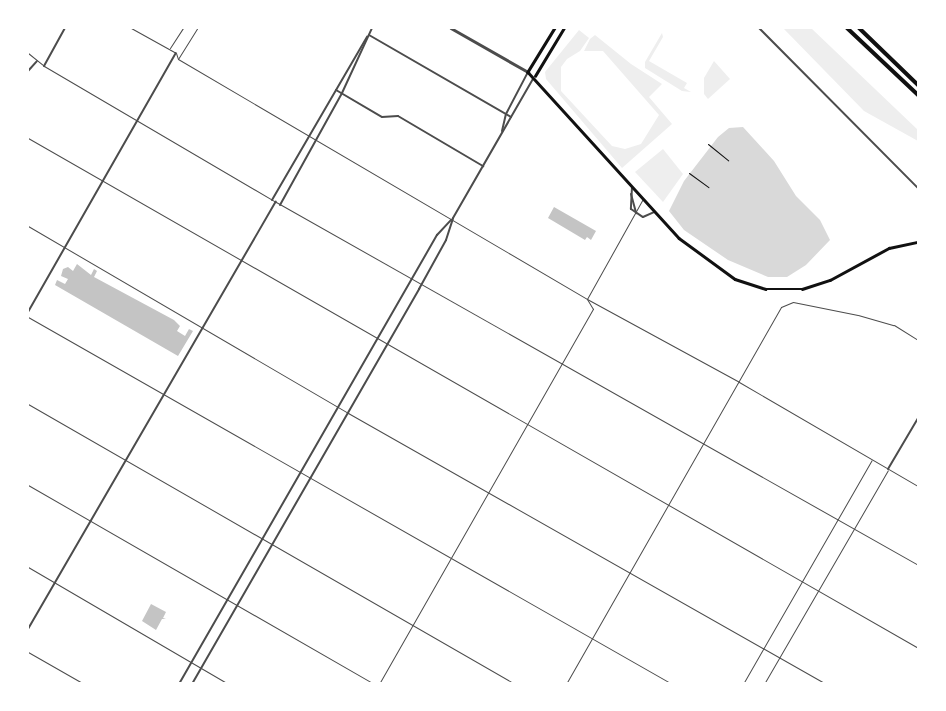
<!DOCTYPE html>
<style>
body{margin:0}
#map{position:relative;width:946px;height:711px;overflow:hidden;background:#fff;font-family:"Roboto Condensed",sans-serif}
div>[style]{position:absolute}
[style*='--x']{left:calc(var(--x)*1px);top:calc(var(--y)*1px);width:calc(var(--w)*1px);rotate:calc(var(--a)*1deg)}
.green>*{inset:0;background:#eee}
.water>*{inset:0;background:#d9d9d9}
.building>*{inset:0;background:#c4c4c4}
.path>*{height:1px;margin:-0.5px;padding:0 0.5px;transform-origin:0.5px;border-radius:0.5px;background:#111}
.service>*{height:1px;margin:-0.5px;padding:0 0.5px;transform-origin:0.5px;border-radius:0.5px;background:#4c4c4c}
.minor>*{height:2px;margin:-1px;padding:0 1px;transform-origin:1px;border-radius:1px;background:#4c4c4c}
.tertiary>*{height:2.5px;margin:-1.25px;padding:0 1.25px;transform-origin:1.25px;border-radius:1.25px;background:#4c4c4c}
.secondary>*{height:2.5px;margin:-1.25px;padding:0 1.25px;transform-origin:1.25px;border-radius:1.25px;background:#111}
.motorway>*{height:4px;margin:-2px;padding:0 2px;transform-origin:2px;border-radius:2px;background:#111}
span{translate:-50% -50%;white-space:nowrap;text-align:center;line-height:1.15;-webkit-text-stroke:5px #fff;paint-order:stroke}
.frame{position:absolute;inset:0;border:29px solid #fff;pointer-events:none}
</style>
<div id="map">
<div class="green">
<div style="clip-path:polygon(783px 28px,811px 28px,918px 130px,918px 141px,864px 111px)"></div>
<div style="clip-path:polygon(579px 30px,589px 38px,580px 51px,567px 59px,561px 67px,561px 91px,612px 146px,625px 149px,641px 144px,659px 115px,603px 51px,584px 51px,590px 39px,595px 35px,631px 64px,662px 84px,649px 97px,672px 124px,622px 168px,546px 79px,545px 72px)"></div>
<div style="clip-path:polygon(662px 33px,663px 37px,649px 61px,687px 83px,684px 88px,691px 92px,682px 91px,645px 68px,645px 62px)"></div>
<div style="clip-path:polygon(714px 61px,730px 79px,708px 99px,704px 94px,704px 78px)"></div>
<div style="clip-path:polygon(663px 149px,683px 174px,663px 202px,635px 172px)"></div>
</div>
<div class="water">
<div style="clip-path:polygon(743px 127px,774px 161px,796px 196px,820px 220px,830px 240px,806px 265px,787px 277px,768px 277px,728px 260px,684px 230px,669px 211px,684px 181px,718px 137px,729px 128px)"></div>
</div>
<div class="building">
<div style="clip-path:polygon(554px 207px,596px 231px,591px 240px,587px 237px,585px 240px,548px 218px)"></div>
<div style="clip-path:polygon(77px 264px,91px 275px,94px 269px,97px 271px,94px 277px,174px 320px,180px 326px,177px 331px,185px 336px,189px 329px,193px 331px,178px 356px,55px 285px,57px 280px,65px 284px,68px 279px,61px 276px,63px 269px,68px 267px,73px 271px)"></div>
<div style="clip-path:polygon(151px 604px,166px 612px,163px 618px,166px 619px,162px 619px,156px 630px,142px 621px)"></div>
</div>
<div class="path">
<div style="--x:708;--y:144;--w:26;--a:39"></div>
<div style="--x:689;--y:173;--w:24;--a:36"></div>
</div>
<div class="service">
<div style="--x:131;--y:28;--w:51;--a:29.1"></div>
<div style="--x:176;--y:53;--w:6;--a:72"></div>
<div style="--x:178;--y:59;--w:474;--a:30.4"></div>
<div style="--x:587;--y:299;--w:173;--a:28.6"></div>
<div style="--x:739;--y:382;--w:207;--a:30.2"></div>
<div style="--x:170;--y:48;--w:24;--a:-57"></div>
<div style="--x:28;--y:53;--w:21;--a:39"></div>
<div style="--x:44;--y:66;--w:269;--a:30.4"></div>
<div style="--x:276;--y:202;--w:738;--a:29.48"></div>
<div style="--x:178;--y:59;--w:36;--a:-58"></div>
<div style="--x:28;--y:138;--w:1026;--a:29.81"></div>
<div style="--x:28;--y:226;--w:371;--a:30.3"></div>
<div style="--x:348;--y:413;--w:549;--a:29.55"></div>
<div style="--x:28;--y:317;--w:741;--a:29.68"></div>
<div style="--x:28;--y:404;--w:562;--a:29.9"></div>
<div style="--x:28;--y:485;--w:399;--a:29.9"></div>
<div style="--x:28;--y:567;--w:232;--a:30.3"></div>
<div style="--x:28;--y:652;--w:64;--a:29.7"></div>
<div style="--x:379;--y:684;--w:432;--a:-60.3"></div>
<div style="--x:593;--y:309;--w:12;--a:-121"></div>
<div style="--x:587;--y:299;--w:115;--a:-60.8"></div>
<div style="--x:566;--y:684;--w:434;--a:-60.3"></div>
<div style="--x:781;--y:307;--w:13;--a:-23"></div>
<div style="--x:793;--y:302;--w:66;--a:11.3"></div>
<div style="--x:858;--y:315;--w:37;--a:16"></div>
<div style="--x:894;--y:325;--w:28;--a:32"></div>
<div style="--x:743;--y:684;--w:258;--a:-60.1"></div>
<div style="--x:764;--y:684;--w:247;--a:-59.9"></div>
</div>
<div class="minor">
<div style="--x:759;--y:28;--w:226;--a:45.2"></div>
<div style="--x:369;--y:35;--w:164;--a:30"></div>
<div style="--x:44;--y:66;--w:43;--a:-61.1"></div>
<div style="--x:28;--y:71;--w:13;--a:-48"></div>
<div style="--x:336;--y:90;--w:53;--a:30.4"></div>
<div style="--x:382;--y:117;--w:16;--a:-4"></div>
<div style="--x:398;--y:116;--w:99;--a:30.5"></div>
<div style="--x:502;--y:131;--w:17;--a:-77"></div>
<div style="--x:506;--y:114;--w:47;--a:-62.4"></div>
<div style="--x:632;--y:187;--w:22;--a:93"></div>
<div style="--x:631;--y:209;--w:14;--a:34"></div>
<div style="--x:643;--y:217;--w:12;--a:-24"></div>
<div style="--x:631;--y:194;--w:20;--a:75"></div>
<div style="--x:272;--y:200;--w:189;--a:-59.8"></div>
<div style="--x:280;--y:205;--w:128;--a:-61"></div>
<div style="--x:342;--y:93;--w:72;--a:-65.2"></div>
<div style="--x:28;--y:312;--w:298;--a:-60.3"></div>
<div style="--x:888;--y:469;--w:59;--a:-59.5"></div>
<div style="--x:28;--y:629;--w:494;--a:-59.9"></div>
<div style="--x:179;--y:684;--w:518;--a:-60.12"></div>
<div style="--x:437;--y:235;--w:21;--a:-47"></div>
<div style="--x:192;--y:684;--w:456;--a:-60.1"></div>
<div style="--x:419;--y:289;--w:56;--a:-61.1"></div>
<div style="--x:446;--y:240;--w:23;--a:-72"></div>
<div style="--x:453;--y:218;--w:160;--a:-60.1"></div>
</div>
<div class="tertiary">
<div style="--x:451;--y:28;--w:89;--a:29.7"></div>
</div>
<div class="secondary">
<div style="--x:555;--y:28;--w:52;--a:121.5"></div>
<div style="--x:528;--y:72;--w:224;--a:47.7"></div>
<div style="--x:679;--y:238;--w:69;--a:36.2"></div>
<div style="--x:735;--y:279;--w:32;--a:18"></div>
<div style="--x:765;--y:289;--w:37;--a:0"></div>
<div style="--x:802;--y:289;--w:29;--a:-18"></div>
<div style="--x:830;--y:280;--w:67;--a:-28.5"></div>
<div style="--x:889;--y:248;--w:30;--a:-12"></div>
<div style="--x:535;--y:76;--w:56;--a:-58.9"></div>
</div>
<div class="motorway">
<div style="--x:847;--y:28;--w:98;--a:43.3"></div>
<div style="--x:859;--y:28;--w:82;--a:44"></div>
</div>
<div class="frame"></div>
</div>
